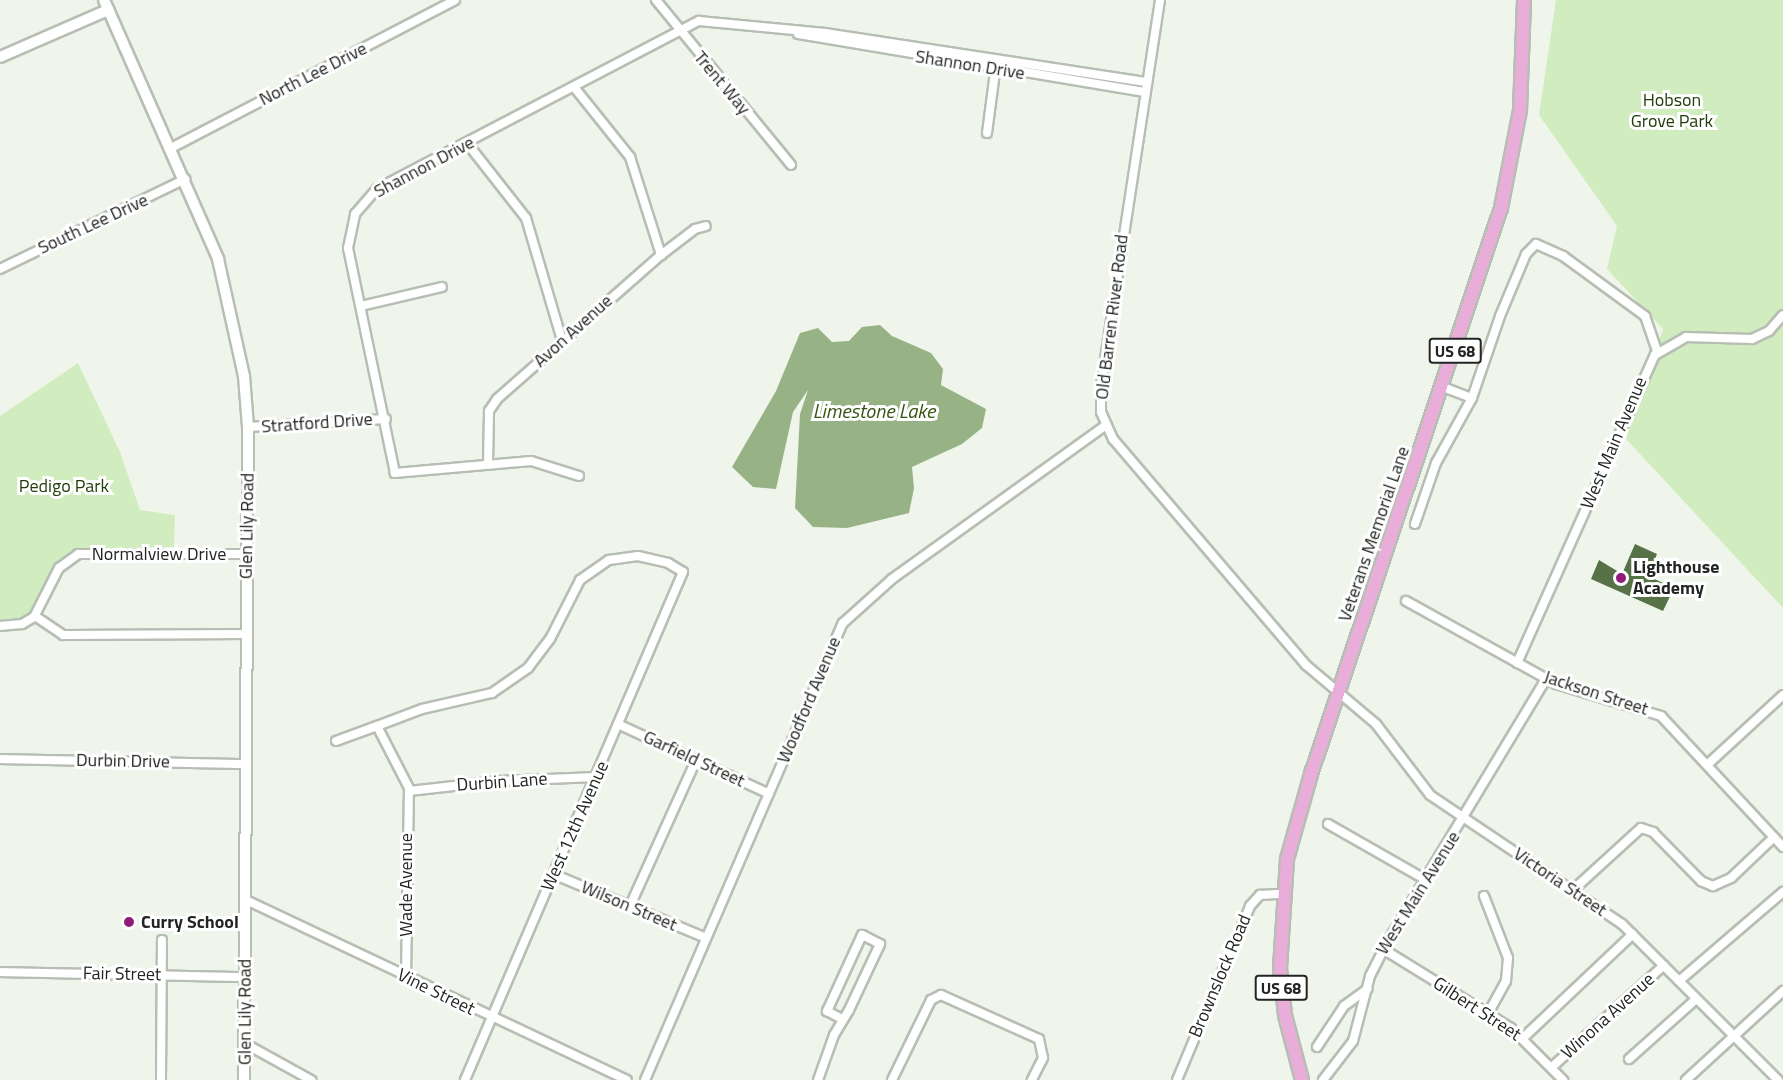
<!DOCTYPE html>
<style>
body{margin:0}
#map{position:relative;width:1783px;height:1080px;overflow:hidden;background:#eff5eb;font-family:"Titillium Web",sans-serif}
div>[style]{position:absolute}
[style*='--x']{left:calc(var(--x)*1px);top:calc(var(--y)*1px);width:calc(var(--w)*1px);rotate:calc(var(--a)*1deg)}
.green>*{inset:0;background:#d1edc0}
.water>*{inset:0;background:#97b385}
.building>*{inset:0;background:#587247}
.roads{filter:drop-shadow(2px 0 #b7beb3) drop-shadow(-2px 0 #b7beb3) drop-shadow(0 2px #b7beb3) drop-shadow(0 -2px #b7beb3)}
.street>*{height:8px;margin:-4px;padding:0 4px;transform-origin:4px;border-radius:4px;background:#fff}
.secondary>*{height:10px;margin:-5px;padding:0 5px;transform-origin:5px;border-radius:5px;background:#fff}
.primary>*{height:12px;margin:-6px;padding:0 6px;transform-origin:6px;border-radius:6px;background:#e8add9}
.dots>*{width:16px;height:16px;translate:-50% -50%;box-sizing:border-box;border:3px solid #fff;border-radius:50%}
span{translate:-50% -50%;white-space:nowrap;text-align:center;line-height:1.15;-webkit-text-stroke:6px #fff;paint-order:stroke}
.shield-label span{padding:2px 4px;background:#fff;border:2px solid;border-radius:4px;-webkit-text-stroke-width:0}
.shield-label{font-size:16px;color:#222521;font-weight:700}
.street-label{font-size:18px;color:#222521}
.park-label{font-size:18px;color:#233e0d}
.poi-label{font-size:18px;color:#222521;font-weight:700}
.left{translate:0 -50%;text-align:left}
.water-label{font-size:20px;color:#325514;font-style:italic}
</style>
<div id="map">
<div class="green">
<div style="clip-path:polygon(1556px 0,1783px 0,1783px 608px,1626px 439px,1663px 329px,1607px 269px,1617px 226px,1539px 115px)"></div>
<div style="clip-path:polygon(78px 363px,120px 452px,140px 510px,175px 515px,174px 547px,77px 549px,55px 564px,37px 609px,24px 620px,0 623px,0 416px)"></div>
</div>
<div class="water">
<div style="clip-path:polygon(880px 325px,892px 336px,931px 353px,943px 369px,941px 385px,986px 409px,982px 428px,962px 444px,912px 467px,914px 488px,909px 513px,847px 528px,813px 527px,795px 508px,800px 414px,808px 390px,793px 412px,776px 489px,753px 487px,732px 467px,776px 391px,800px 333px,818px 328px,832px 342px,849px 341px,862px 327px)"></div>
</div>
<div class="building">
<div style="clip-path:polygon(1635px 544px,1657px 554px,1648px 576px,1674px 588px,1663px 611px,1591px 579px,1599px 560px,1622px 574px)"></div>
</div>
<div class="roads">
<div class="street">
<div style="--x:656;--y:0;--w:213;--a:50.7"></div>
<div style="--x:1160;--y:0;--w:389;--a:98.7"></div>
<div style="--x:1101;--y:384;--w:28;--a:90"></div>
<div style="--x:1101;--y:412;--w:30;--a:66"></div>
<div style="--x:1113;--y:439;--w:297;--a:49.5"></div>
<div style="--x:1306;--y:665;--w:92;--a:40.1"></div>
<div style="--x:1376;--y:724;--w:89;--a:52.7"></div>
<div style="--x:1430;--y:795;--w:231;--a:33.9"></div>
<div style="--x:1622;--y:924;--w:221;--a:45"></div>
<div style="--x:798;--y:34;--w:352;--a:9.5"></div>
<div style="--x:574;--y:87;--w:90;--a:51.3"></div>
<div style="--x:630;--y:157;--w:103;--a:72.4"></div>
<div style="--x:987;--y:133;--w:69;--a:-82.5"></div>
<div style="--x:467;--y:143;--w:95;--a:51.8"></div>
<div style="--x:526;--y:218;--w:127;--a:73.6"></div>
<div style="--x:171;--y:148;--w:320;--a:-27.5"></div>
<div style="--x:0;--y:269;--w:206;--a:-25.9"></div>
<div style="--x:361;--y:306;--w:83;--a:-13.2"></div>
<div style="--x:1443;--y:387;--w:31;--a:21"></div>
<div style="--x:1472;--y:398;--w:87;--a:-71.1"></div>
<div style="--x:1500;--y:316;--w:67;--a:-67.2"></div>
<div style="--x:1526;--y:254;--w:14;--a:-45"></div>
<div style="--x:1536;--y:244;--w:30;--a:24"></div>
<div style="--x:1563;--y:256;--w:102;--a:36.2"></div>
<div style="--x:1645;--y:316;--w:39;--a:71"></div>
<div style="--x:248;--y:427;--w:138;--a:-3.3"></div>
<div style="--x:488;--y:464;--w:53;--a:-88.9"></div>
<div style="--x:489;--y:411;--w:14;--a:-56"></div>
<div style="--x:497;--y:399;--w:218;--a:-41.3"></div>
<div style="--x:661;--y:255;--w:43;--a:-37.4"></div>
<div style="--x:695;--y:229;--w:11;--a:-15"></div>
<div style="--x:579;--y:476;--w:50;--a:-162.6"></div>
<div style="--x:531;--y:461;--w:137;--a:175"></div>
<div style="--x:395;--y:473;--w:230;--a:-101.8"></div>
<div style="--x:348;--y:248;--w:35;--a:-78"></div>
<div style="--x:355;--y:214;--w:33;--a:-49"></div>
<div style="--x:377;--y:189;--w:363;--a:-27.6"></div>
<div style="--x:699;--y:21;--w:127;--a:5.4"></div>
<div style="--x:825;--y:33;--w:326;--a:8.7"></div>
<div style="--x:1415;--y:524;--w:65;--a:-71"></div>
<div style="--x:1436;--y:463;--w:74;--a:-61"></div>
<div style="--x:1406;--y:601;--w:171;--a:29"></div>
<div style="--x:1556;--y:684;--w:110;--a:16.9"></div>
<div style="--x:1661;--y:716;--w:179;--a:47"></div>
<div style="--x:35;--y:616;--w:34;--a:34"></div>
<div style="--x:63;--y:635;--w:184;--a:-0.3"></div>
<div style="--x:0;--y:626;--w:22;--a:-5"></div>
<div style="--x:22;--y:624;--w:14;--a:-30"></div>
<div style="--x:34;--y:617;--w:55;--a:-63"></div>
<div style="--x:59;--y:568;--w:24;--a:-36"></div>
<div style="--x:78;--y:554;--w:169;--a:0"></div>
<div style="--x:1517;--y:663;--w:338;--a:-65.9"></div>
<div style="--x:1655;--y:355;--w:36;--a:-30"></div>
<div style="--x:1686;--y:337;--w:66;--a:1.7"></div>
<div style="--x:1752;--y:339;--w:19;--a:-25"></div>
<div style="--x:1769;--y:331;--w:21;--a:-49"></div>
<div style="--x:620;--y:725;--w:164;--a:24.8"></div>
<div style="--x:336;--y:741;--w:44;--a:-20.1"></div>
<div style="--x:0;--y:759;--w:246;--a:1.2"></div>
<div style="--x:1707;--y:765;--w:103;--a:-42.6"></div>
<div style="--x:410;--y:790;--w:72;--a:-117.3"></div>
<div style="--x:377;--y:726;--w:48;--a:-20.7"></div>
<div style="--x:422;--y:709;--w:72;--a:-12.9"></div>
<div style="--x:492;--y:693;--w:44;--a:-34.8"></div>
<div style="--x:528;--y:668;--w:36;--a:-53"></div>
<div style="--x:550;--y:639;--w:66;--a:-63"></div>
<div style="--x:580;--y:580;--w:35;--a:-35"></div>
<div style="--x:609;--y:560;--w:29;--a:-8"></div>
<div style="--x:638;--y:556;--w:31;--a:13"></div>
<div style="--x:668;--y:563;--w:17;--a:31"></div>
<div style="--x:683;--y:572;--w:553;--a:113.23"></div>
<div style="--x:1328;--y:824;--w:113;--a:29.7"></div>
<div style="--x:553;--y:874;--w:166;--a:22.7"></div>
<div style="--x:1573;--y:890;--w:92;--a:-42.4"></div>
<div style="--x:1641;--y:828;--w:13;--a:18"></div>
<div style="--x:1653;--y:832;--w:69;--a:45.6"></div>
<div style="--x:1701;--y:881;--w:13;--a:23"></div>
<div style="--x:1713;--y:886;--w:20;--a:-24"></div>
<div style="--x:1731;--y:878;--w:59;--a:-43.6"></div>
<div style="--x:1484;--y:896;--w:66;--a:68.8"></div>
<div style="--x:1508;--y:958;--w:23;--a:95"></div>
<div style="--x:1506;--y:981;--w:37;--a:119"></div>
<div style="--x:246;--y:900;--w:421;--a:25.3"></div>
<div style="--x:629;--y:908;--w:162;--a:-65.6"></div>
<div style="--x:1383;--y:949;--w:150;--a:31.7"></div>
<div style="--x:1511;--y:1028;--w:74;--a:45"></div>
<div style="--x:0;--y:972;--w:245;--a:1.2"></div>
<div style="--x:406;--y:978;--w:187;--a:-89.1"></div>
<div style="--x:409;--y:791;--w:90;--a:-6.4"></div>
<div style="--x:498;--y:781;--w:98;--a:-2.3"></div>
<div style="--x:1679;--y:981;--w:137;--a:-40.6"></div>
<div style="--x:1523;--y:1038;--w:151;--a:-43.4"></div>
<div style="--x:244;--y:1043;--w:77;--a:28.9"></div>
<div style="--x:1317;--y:1047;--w:49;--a:-56.6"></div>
<div style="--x:1344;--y:1006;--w:29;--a:-36"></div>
<div style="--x:1629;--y:1059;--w:89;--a:-41.8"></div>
<div style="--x:1552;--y:1067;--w:151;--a:-42.3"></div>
<div style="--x:161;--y:1080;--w:140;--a:-89.6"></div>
<div style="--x:645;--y:1080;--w:498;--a:-66.6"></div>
<div style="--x:843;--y:623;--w:66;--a:-41.9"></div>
<div style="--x:892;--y:579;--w:264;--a:-35.7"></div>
<div style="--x:818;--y:1080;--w:48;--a:-70.4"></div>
<div style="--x:834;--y:1035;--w:29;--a:-59"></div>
<div style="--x:849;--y:1010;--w:73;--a:-64.8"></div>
<div style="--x:880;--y:944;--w:20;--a:-153"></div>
<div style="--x:862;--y:935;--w:84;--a:114.7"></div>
<div style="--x:827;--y:1011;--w:17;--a:28"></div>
<div style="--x:892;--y:1080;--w:89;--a:-64"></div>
<div style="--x:931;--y:1000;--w:11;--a:-27"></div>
<div style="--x:941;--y:995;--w:107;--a:24.2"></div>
<div style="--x:1039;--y:1039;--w:19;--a:78"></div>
<div style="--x:1043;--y:1058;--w:25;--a:117"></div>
<div style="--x:1177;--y:1080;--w:189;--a:-67.2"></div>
<div style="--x:1250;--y:906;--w:15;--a:-48"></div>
<div style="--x:1260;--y:895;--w:22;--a:-3"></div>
<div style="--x:1323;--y:1080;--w:49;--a:-52.4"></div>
<div style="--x:1353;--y:1041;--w:67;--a:-75.3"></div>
<div style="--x:1370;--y:976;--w:34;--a:-63"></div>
<div style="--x:1385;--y:946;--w:312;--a:-58.9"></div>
<div style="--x:1686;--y:1080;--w:132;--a:-42.5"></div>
</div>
<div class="secondary">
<div style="--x:104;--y:0;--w:283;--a:66.2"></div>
<div style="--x:218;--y:259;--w:120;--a:77.5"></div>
<div style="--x:244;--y:376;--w:51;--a:85.5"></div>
<div style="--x:248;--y:427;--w:653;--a:90.35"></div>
<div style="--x:0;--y:57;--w:118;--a:-23.5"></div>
</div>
<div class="primary">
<div style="--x:1302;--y:1080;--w:67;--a:-104.7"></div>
<div style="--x:1285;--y:1015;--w:47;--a:-96.1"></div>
<div style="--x:1280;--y:968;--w:109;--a:-86.3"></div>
<div style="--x:1287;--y:859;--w:88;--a:-74.2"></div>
<div style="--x:1311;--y:774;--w:597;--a:-71.44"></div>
<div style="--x:1501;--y:208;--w:100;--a:-79"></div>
<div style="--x:1520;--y:110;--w:110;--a:-87.9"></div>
</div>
</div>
<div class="dots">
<div style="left:1621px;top:578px;background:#901b7b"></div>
<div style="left:129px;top:922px;background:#901b7b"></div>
</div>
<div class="shield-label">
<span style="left:1455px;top:351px">US 68</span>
<span style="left:1281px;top:988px">US 68</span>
</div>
<div class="street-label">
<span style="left:970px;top:65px;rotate:9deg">Shannon Drive</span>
<span style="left:313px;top:74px;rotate:-27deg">North Lee Drive</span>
<span style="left:722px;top:83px;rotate:50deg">Trent Way</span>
<span style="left:424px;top:167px;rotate:-28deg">Shannon Drive</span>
<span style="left:93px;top:224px;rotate:-25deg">South Lee Drive</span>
<span style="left:1112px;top:317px;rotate:-83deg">Old Barren River Road</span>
<span style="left:573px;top:331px;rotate:-42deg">Avon Avenue</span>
<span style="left:317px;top:423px;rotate:-4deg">Stratford Drive</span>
<span style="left:1614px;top:443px;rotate:-67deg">West Main Avenue</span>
<span style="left:247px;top:526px;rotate:-89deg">Glen Lily Road</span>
<span style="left:1374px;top:534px;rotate:-71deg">Veterans Memorial Lane</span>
<span style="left:159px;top:554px">Normalview Drive</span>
<span style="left:1596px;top:693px;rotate:18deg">Jackson Street</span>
<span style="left:809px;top:700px;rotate:-67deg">Woodford Avenue</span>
<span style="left:694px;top:759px;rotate:25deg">Garfield Street</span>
<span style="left:123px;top:761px;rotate:1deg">Durbin Drive</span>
<span style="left:502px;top:782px;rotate:-4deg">Durbin Lane</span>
<span style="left:575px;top:826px;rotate:-66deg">West 12th Avenue</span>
<span style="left:1560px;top:882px;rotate:34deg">Victoria Street</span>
<span style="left:406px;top:885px;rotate:-90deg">Wade Avenue</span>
<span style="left:1418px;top:893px;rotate:-58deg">West Main Avenue</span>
<span style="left:629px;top:906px;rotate:23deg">Wilson Street</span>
<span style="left:122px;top:974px;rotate:1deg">Fair Street</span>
<span style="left:1220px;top:976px;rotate:-67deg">Brownslock Road</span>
<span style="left:436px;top:992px;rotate:26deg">Vine Street</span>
<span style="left:1477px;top:1009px;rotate:33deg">Gilbert Street</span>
<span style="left:245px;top:1012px;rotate:-90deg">Glen Lily Road</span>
<span style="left:1608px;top:1016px;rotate:-42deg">Winona Avenue</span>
</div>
<div class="park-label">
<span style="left:1672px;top:111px">Hobson<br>Grove Park</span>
<span style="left:64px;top:486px">Pedigo Park</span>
</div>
<div class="poi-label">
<span class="left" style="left:1633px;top:578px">Lighthouse<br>Academy</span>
<span class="left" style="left:141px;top:922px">Curry School</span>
</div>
<div class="water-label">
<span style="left:874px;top:410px">Limestone Lake</span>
</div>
</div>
